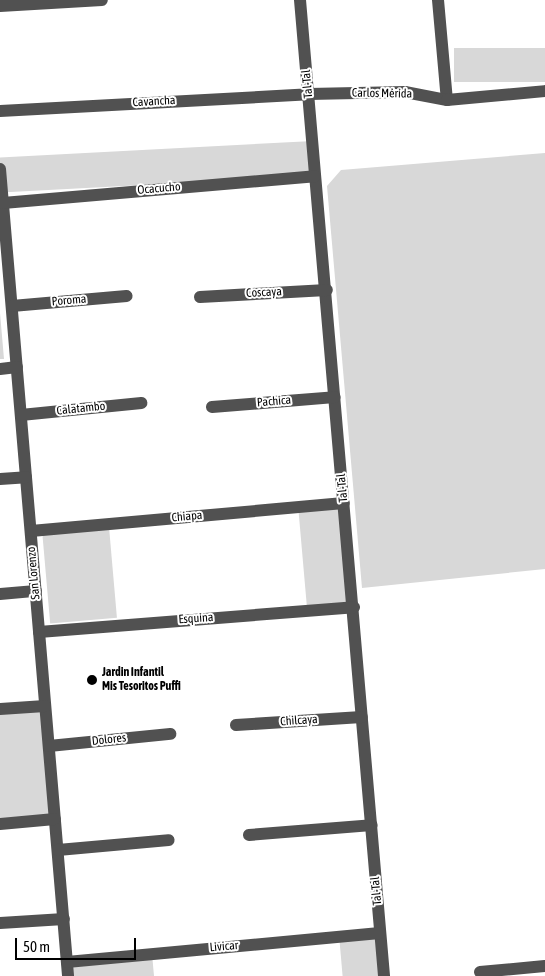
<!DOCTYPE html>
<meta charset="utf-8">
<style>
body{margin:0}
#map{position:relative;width:545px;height:976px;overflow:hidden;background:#fff;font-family:"Asap Condensed",sans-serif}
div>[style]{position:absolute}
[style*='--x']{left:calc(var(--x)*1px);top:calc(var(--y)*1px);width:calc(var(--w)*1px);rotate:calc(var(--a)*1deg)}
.green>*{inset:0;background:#d8d8d8;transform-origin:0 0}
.minor>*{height:12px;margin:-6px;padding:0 6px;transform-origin:6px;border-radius:6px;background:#515151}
.dots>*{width:14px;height:14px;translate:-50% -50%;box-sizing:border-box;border:2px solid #fff;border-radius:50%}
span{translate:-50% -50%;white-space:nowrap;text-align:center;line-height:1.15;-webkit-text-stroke:4px #fff;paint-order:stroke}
.street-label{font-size:12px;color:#000}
.poi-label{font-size:12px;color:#000;font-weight:700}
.left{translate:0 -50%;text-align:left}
.scale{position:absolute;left:15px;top:938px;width:121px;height:22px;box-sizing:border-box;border:2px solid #000;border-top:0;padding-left:6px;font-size:15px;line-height:18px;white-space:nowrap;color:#000;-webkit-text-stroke:4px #fff;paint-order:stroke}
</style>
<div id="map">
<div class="green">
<div style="left:545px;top:48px;width:34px;height:91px;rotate:90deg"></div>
<div style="left:313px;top:141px;width:35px;height:314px;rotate:87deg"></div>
<div style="clip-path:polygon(545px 153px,545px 569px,362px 588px,327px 186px,341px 170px)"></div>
<div style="clip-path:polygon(0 313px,4px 359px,0 359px)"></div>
<div style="left:344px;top:503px;width:104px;height:46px;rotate:85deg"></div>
<div style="left:109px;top:527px;width:91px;height:67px;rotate:85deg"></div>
<div style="clip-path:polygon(45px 706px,55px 819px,0 824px,0 709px)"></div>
<div style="left:380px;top:933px;width:43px;height:41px;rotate:85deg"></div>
<div style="clip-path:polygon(152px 954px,154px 976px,68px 976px,67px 962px)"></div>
</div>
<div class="minor">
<div style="--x:300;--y:0;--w:980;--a:85.08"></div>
<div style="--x:438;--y:0;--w:100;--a:84.9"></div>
<div style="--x:0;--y:6;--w:102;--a:-3.4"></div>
<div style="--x:0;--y:111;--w:309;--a:-3.1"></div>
<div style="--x:309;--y:94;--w:96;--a:-1.2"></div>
<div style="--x:405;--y:92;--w:43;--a:10.8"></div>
<div style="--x:447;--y:100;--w:98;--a:-5.2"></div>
<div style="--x:0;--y:169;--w:810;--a:85.18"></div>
<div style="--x:3;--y:203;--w:313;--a:-4.9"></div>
<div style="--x:200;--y:297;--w:127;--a:-3.2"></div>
<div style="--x:12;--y:306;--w:115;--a:-5"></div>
<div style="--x:0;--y:369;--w:17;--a:-7"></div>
<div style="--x:212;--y:407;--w:123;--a:-4.6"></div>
<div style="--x:21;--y:415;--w:121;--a:-5.7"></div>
<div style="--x:0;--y:479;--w:26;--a:-4"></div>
<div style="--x:31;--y:531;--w:314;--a:-5.1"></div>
<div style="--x:0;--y:594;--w:36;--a:-5"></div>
<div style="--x:39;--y:632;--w:316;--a:-4.5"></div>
<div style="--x:0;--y:709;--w:45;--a:-3.8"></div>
<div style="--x:236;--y:725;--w:126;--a:-3.6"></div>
<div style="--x:49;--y:746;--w:122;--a:-5.7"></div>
<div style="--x:0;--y:824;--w:55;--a:-5.2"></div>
<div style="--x:249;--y:835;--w:123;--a:-4.6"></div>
<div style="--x:58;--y:850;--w:111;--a:-5.1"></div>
<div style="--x:0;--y:923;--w:64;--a:-3.6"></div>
<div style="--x:67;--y:962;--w:314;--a:-5.3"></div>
<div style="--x:480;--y:972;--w:65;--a:-5.3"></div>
</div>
<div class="dots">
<div style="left:92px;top:680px;background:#000"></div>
</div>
<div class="street-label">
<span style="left:308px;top:84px;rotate:-95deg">Tal-Tal</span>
<span style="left:382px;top:94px;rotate:1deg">Carlos Mérida</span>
<span style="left:154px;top:102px;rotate:-3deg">Cavancha</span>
<span style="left:159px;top:189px;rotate:-5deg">Ocacucho</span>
<span style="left:264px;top:293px;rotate:-3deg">Coscaya</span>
<span style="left:69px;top:301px;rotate:-5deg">Poroma</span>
<span style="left:274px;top:402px;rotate:-5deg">Pachica</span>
<span style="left:81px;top:409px;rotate:-6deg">Calatambo</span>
<span style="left:343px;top:488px;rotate:-95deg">Tal-Tal</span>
<span style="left:187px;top:517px;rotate:-5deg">Chiapa</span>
<span style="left:34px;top:573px;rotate:-95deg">San Lorenzo</span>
<span style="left:196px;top:619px;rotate:-4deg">Esquina</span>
<span style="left:299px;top:721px;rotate:-4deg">Chilcaya</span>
<span style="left:109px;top:740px;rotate:-6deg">Dolores</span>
<span style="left:377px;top:891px;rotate:-95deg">Tal-Tal</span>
<span style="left:224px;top:947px;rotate:-5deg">Livicar</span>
</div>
<div class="poi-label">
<span class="left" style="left:102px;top:680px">Jardin Infantil<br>Mis Tesoritos Puffi</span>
</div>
<div class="scale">50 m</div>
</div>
